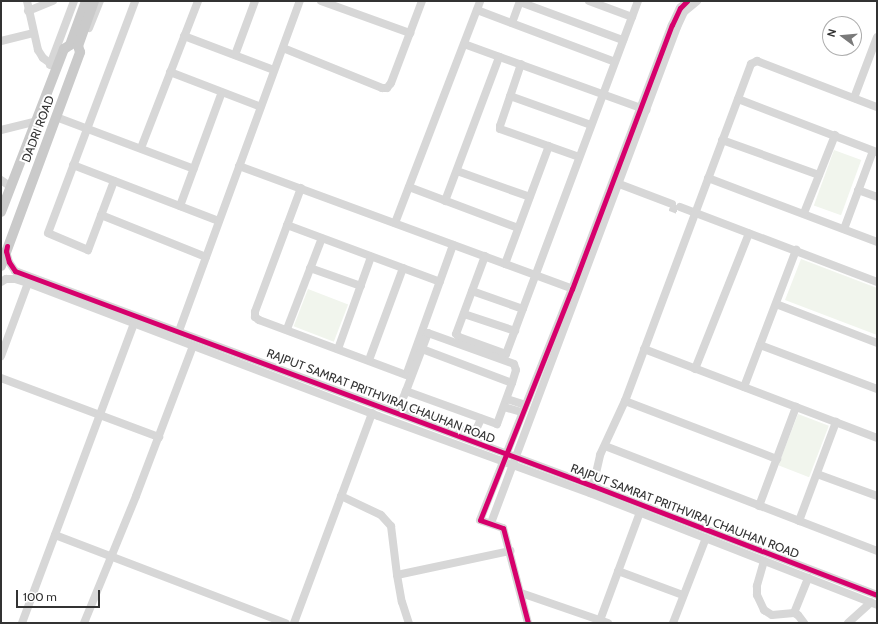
<!DOCTYPE html>
<style>
body{margin:0}
#map{position:relative;width:878px;height:624px;overflow:hidden;background:#fff;font-family:Cabin,sans-serif}
div>[style]{position:absolute}
[style*='--x']{left:calc(var(--x)*1px);top:calc(var(--y)*1px);width:calc(var(--w)*1px);rotate:calc(var(--a)*1deg)}
.green>*{inset:0;background:#f1f5ed;transform-origin:0 0}
.minor-tunnel>*{height:8px;margin-top:-4px;transform-origin:0;background:repeating-linear-gradient(90deg,#d6d6d6 0 8px,transparent 0 12px)}
.minor>*{height:8px;margin:-4px;padding:0 4px;transform-origin:4px;border-radius:4px;background:#d7d7d7}
.major>*{height:10px;margin:-5px;padding:0 5px;transform-origin:5px;border-radius:5px;background:#cacaca}
.cycleway>*{height:5px;margin:-2.5px;padding:0 2.5px;transform-origin:2.5px;border-radius:2.5px;background:#d6006c}
span{translate:-50% -50%;white-space:nowrap;text-align:center;line-height:1.15;-webkit-text-stroke:4px #fff;paint-order:stroke}
.street-label{font-size:12px;color:#333}
.frame{position:absolute;inset:0;border:2px solid #333;pointer-events:none}
.north{position:absolute;left:822px;top:16px;width:40px;height:40px;box-sizing:border-box;background:#fff;border:1px solid #adadad;border-radius:50%;rotate:286deg;font-size:11px;font-weight:700;line-height:16px;text-align:center;color:#333}
.north::after{content:'';display:block;margin:auto;width:14px;height:18px;background:#7a7a7a;clip-path:polygon(50% 0,100% 100%,50% 72%,0 100%)}
.scale{position:absolute;left:16px;top:590px;width:84px;height:18px;box-sizing:border-box;border:2px solid #333;border-top:0;padding-left:5px;font-size:12px;line-height:14px;white-space:nowrap;color:#333;-webkit-text-stroke:3px #fff;paint-order:stroke}
</style>
<div id="map">
<div class="green">
<div style="left:834px;top:150px;width:29px;height:59px;rotate:20deg"></div>
<div style="clip-path:polygon(801px 259px,877px 288px,877px 335px,785px 300px)"></div>
<div style="left:308px;top:289px;width:43px;height:40px;rotate:21deg"></div>
<div style="left:798px;top:414px;width:33px;height:55px;rotate:21deg"></div>
</div>
<div class="minor-tunnel">
<div style="--x:670;--y:207;--w:9;--a:21"></div>
</div>
<div class="minor">
<div style="--x:27;--y:1;--w:50;--a:77.3"></div>
<div style="--x:38;--y:50;--w:9;--a:58"></div>
<div style="--x:43;--y:58;--w:17;--a:36"></div>
<div style="--x:321;--y:1;--w:95;--a:19.8"></div>
<div style="--x:589;--y:1;--w:46;--a:20.4"></div>
<div style="--x:520;--y:2;--w:110;--a:20.3"></div>
<div style="--x:477;--y:10;--w:147;--a:20.6"></div>
<div style="--x:28;--y:11;--w:27;--a:-22"></div>
<div style="--x:512;--y:23;--w:23;--a:-70"></div>
<div style="--x:89;--y:28;--w:29;--a:-68"></div>
<div style="--x:184;--y:36;--w:96;--a:20.7"></div>
<div style="--x:1;--y:41;--w:33;--a:-14"></div>
<div style="--x:464;--y:44;--w:194;--a:19.9"></div>
<div style="--x:283;--y:48;--w:107;--a:22"></div>
<div style="--x:382;--y:88;--w:5;--a:0"></div>
<div style="--x:387;--y:88;--w:6;--a:-51"></div>
<div style="--x:391;--y:83;--w:88;--a:-69.3"></div>
<div style="--x:235;--y:55;--w:58;--a:-69.7"></div>
<div style="--x:521;--y:64;--w:65;--a:108.7"></div>
<div style="--x:500;--y:126;--w:3;--a:90"></div>
<div style="--x:500;--y:129;--w:84;--a:19.5"></div>
<div style="--x:50;--y:65;--w:68;--a:-69.4"></div>
<div style="--x:170;--y:72;--w:97;--a:21"></div>
<div style="--x:510;--y:96;--w:86;--a:19.7"></div>
<div style="--x:854;--y:98;--w:65;--a:-69.3"></div>
<div style="--x:738;--y:99;--w:149;--a:20.9"></div>
<div style="--x:56;--y:117;--w:147;--a:20.6"></div>
<div style="--x:1;--y:130;--w:37;--a:-14"></div>
<div style="--x:722;--y:140;--w:103;--a:19.8"></div>
<div style="--x:141;--y:148;--w:158;--a:-68.8"></div>
<div style="--x:73;--y:165;--w:156;--a:21"></div>
<div style="--x:239;--y:166;--w:359;--a:20.2"></div>
<div style="--x:457;--y:171;--w:77;--a:19.6"></div>
<div style="--x:708;--y:178;--w:181;--a:20.7"></div>
<div style="--x:1;--y:180;--w:12;--a:35"></div>
<div style="--x:114;--y:181;--w:74;--a:110.6"></div>
<div style="--x:88;--y:250;--w:43;--a:-157"></div>
<div style="--x:48;--y:233;--w:248;--a:-69.4"></div>
<div style="--x:614;--y:182;--w:62;--a:20.8"></div>
<div style="--x:409;--y:187;--w:116;--a:20.6"></div>
<div style="--x:301;--y:188;--w:132;--a:110.4"></div>
<div style="--x:255;--y:312;--w:5;--a:90"></div>
<div style="--x:255;--y:317;--w:5;--a:37"></div>
<div style="--x:259;--y:320;--w:157;--a:20.5"></div>
<div style="--x:858;--y:190;--w:20;--a:20"></div>
<div style="--x:445;--y:201;--w:154;--a:-69.4"></div>
<div style="--x:180;--y:206;--w:121;--a:-69.8"></div>
<div style="--x:680;--y:207;--w:211;--a:20.8"></div>
<div style="--x:804;--y:213;--w:84;--a:-68.3"></div>
<div style="--x:101;--y:215;--w:113;--a:21.8"></div>
<div style="--x:395;--y:223;--w:238;--a:-69"></div>
<div style="--x:287;--y:225;--w:163;--a:20.4"></div>
<div style="--x:844;--y:229;--w:83;--a:-69.6"></div>
<div style="--x:6;--y:251;--w:11;--a:75"></div>
<div style="--x:9;--y:262;--w:11;--a:56"></div>
<div style="--x:15;--y:271;--w:617;--a:20.4"></div>
<div style="--x:593;--y:486;--w:304;--a:21"></div>
<div style="--x:485;--y:256;--w:83;--a:110.4"></div>
<div style="--x:456;--y:334;--w:4;--a:45"></div>
<div style="--x:459;--y:337;--w:50;--a:19.9"></div>
<div style="--x:506;--y:354;--w:377;--a:-69.5"></div>
<div style="--x:505;--y:264;--w:126;--a:-69.6"></div>
<div style="--x:310;--y:268;--w:54;--a:19.4"></div>
<div style="--x:1;--y:282;--w:6;--a:-31"></div>
<div style="--x:6;--y:279;--w:9;--a:0"></div>
<div style="--x:15;--y:279;--w:14;--a:17"></div>
<div style="--x:28;--y:283;--w:374;--a:20.8"></div>
<div style="--x:378;--y:416;--w:226;--a:20"></div>
<div style="--x:590;--y:493;--w:308;--a:21.3"></div>
<div style="--x:472;--y:291;--w:54;--a:19.4"></div>
<div style="--x:776;--y:304;--w:108;--a:21.1"></div>
<div style="--x:464;--y:314;--w:54;--a:18.4"></div>
<div style="--x:287;--y:329;--w:97;--a:-69"></div>
<div style="--x:179;--y:331;--w:351;--a:-69.9"></div>
<div style="--x:760;--y:345;--w:125;--a:20.6"></div>
<div style="--x:338;--y:349;--w:98;--a:-70.3"></div>
<div style="--x:422;--y:349;--w:96;--a:20.7"></div>
<div style="--x:644;--y:349;--w:249;--a:20.9"></div>
<div style="--x:1;--y:356;--w:78;--a:-69.7"></div>
<div style="--x:369;--y:360;--w:98;--a:-69.7"></div>
<div style="--x:695;--y:369;--w:146;--a:-68.3"></div>
<div style="--x:408;--y:370;--w:133;--a:-70.2"></div>
<div style="--x:1;--y:378;--w:169;--a:20.5"></div>
<div style="--x:744;--y:387;--w:147;--a:-69.2"></div>
<div style="--x:406;--y:391;--w:62;--a:-69.2"></div>
<div style="--x:428;--y:333;--w:91;--a:19.8"></div>
<div style="--x:514;--y:364;--w:6;--a:72"></div>
<div style="--x:516;--y:370;--w:14;--a:107"></div>
<div style="--x:512;--y:383;--w:44;--a:110.1"></div>
<div style="--x:497;--y:424;--w:97;--a:-160.1"></div>
<div style="--x:406;--y:391;--w:15;--a:113"></div>
<div style="--x:400;--y:405;--w:4;--a:63"></div>
<div style="--x:402;--y:409;--w:76;--a:19.1"></div>
<div style="--x:474;--y:434;--w:17;--a:-65"></div>
<div style="--x:507;--y:399;--w:19;--a:18"></div>
<div style="--x:625;--y:401;--w:163;--a:20.9"></div>
<div style="--x:504;--y:407;--w:19;--a:16"></div>
<div style="--x:605;--y:446;--w:292;--a:21.1"></div>
<div style="--x:817;--y:474;--w:64;--a:20.1"></div>
<div style="--x:593;--y:486;--w:32;--a:-77"></div>
<div style="--x:600;--y:455;--w:60;--a:-65.2"></div>
<div style="--x:625;--y:401;--w:360;--a:-69.5"></div>
<div style="--x:751;--y:64;--w:7;--a:-27"></div>
<div style="--x:757;--y:61;--w:129;--a:21"></div>
<div style="--x:341;--y:496;--w:44;--a:25.4"></div>
<div style="--x:381;--y:515;--w:15;--a:48"></div>
<div style="--x:391;--y:526;--w:49;--a:83"></div>
<div style="--x:397;--y:575;--w:27;--a:80"></div>
<div style="--x:402;--y:602;--w:22;--a:72"></div>
<div style="--x:759;--y:506;--w:106;--a:-69.5"></div>
<div style="--x:799;--y:521;--w:106;--a:-69.5"></div>
<div style="--x:491;--y:523;--w:530;--a:-69.44"></div>
<div style="--x:677;--y:27;--w:17;--a:-65"></div>
<div style="--x:684;--y:12;--w:17;--a:-40"></div>
<div style="--x:55;--y:535;--w:247;--a:20.9"></div>
<div style="--x:764;--y:561;--w:26;--a:106"></div>
<div style="--x:757;--y:586;--w:9;--a:90"></div>
<div style="--x:757;--y:595;--w:17;--a:65"></div>
<div style="--x:764;--y:610;--w:9;--a:32"></div>
<div style="--x:772;--y:615;--w:22;--a:-5"></div>
<div style="--x:794;--y:613;--w:4;--a:27"></div>
<div style="--x:798;--y:615;--w:10;--a:53"></div>
<div style="--x:618;--y:571;--w:69;--a:20.3"></div>
<div style="--x:397;--y:575;--w:116;--a:-12"></div>
<div style="--x:521;--y:593;--w:92;--a:19"></div>
<div style="--x:794;--y:613;--w:38;--a:-68"></div>
<div style="--x:22;--y:623;--w:320;--a:-69.5"></div>
<div style="--x:84;--y:623;--w:137;--a:-67.7"></div>
<div style="--x:136;--y:496;--w:160;--a:-69.2"></div>
<div style="--x:294;--y:623;--w:224;--a:-69.6"></div>
<div style="--x:528;--y:623;--w:98;--a:-104.7"></div>
<div style="--x:503;--y:528;--w:24;--a:-161"></div>
<div style="--x:480;--y:520;--w:249;--a:-68.3"></div>
<div style="--x:572;--y:289;--w:282;--a:-69.3"></div>
<div style="--x:672;--y:25;--w:19;--a:-65"></div>
<div style="--x:680;--y:8;--w:10;--a:-45"></div>
<div style="--x:599;--y:623;--w:118;--a:-69.7"></div>
<div style="--x:673;--y:623;--w:91;--a:-68.8"></div>
<div style="--x:848;--y:623;--w:31;--a:-42"></div>
</div>
<div class="major">
<div style="--x:1;--y:212;--w:175;--a:-68.9"></div>
<div style="--x:64;--y:49;--w:7;--a:-34"></div>
<div style="--x:70;--y:45;--w:47;--a:-70"></div>
<div style="--x:1;--y:266;--w:228;--a:-69.7"></div>
<div style="--x:80;--y:52;--w:6;--a:-108"></div>
<div style="--x:78;--y:46;--w:48;--a:-70.4"></div>
</div>
<div class="cycleway">
<div style="--x:7;--y:246;--w:5;--a:101"></div>
<div style="--x:6;--y:251;--w:11;--a:75"></div>
<div style="--x:9;--y:262;--w:11;--a:56"></div>
<div style="--x:15;--y:271;--w:617;--a:20.4"></div>
<div style="--x:593;--y:486;--w:304;--a:21"></div>
<div style="--x:528;--y:623;--w:98;--a:-104.7"></div>
<div style="--x:503;--y:528;--w:24;--a:-161"></div>
<div style="--x:480;--y:520;--w:249;--a:-68.3"></div>
<div style="--x:572;--y:289;--w:282;--a:-69.3"></div>
<div style="--x:672;--y:25;--w:19;--a:-65"></div>
<div style="--x:680;--y:8;--w:10;--a:-45"></div>
</div>
<div class="street-label">
<span style="left:38px;top:129px;rotate:-69deg">DADRI ROAD</span>
<span style="left:381px;top:396px;rotate:21deg">RAJPUT SAMRAT PRITHVIRAJ CHAUHAN ROAD</span>
<span style="left:685px;top:511px;rotate:21deg">RAJPUT SAMRAT PRITHVIRAJ CHAUHAN ROAD</span>
</div>
<div class="frame"></div>
<div class="north">N</div>
<div class="scale">100 m</div>
</div>
